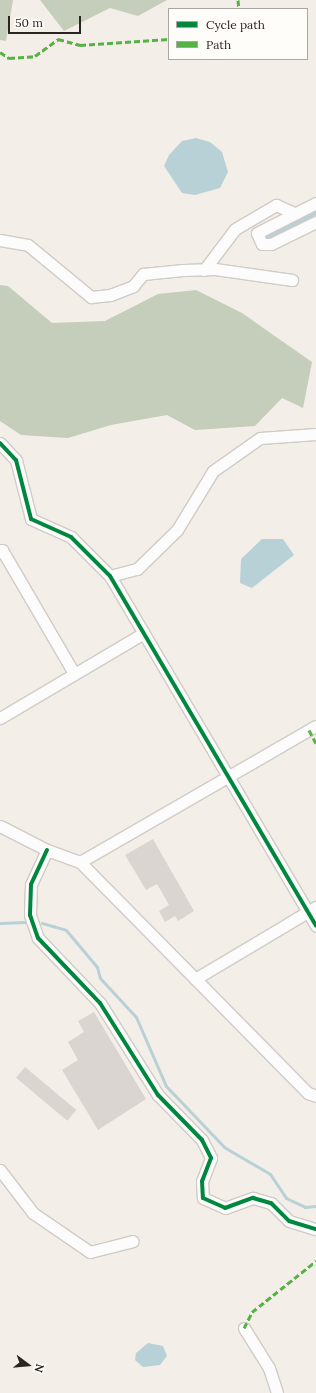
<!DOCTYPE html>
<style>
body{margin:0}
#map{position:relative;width:316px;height:1393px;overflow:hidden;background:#f4eee8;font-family:Lora,serif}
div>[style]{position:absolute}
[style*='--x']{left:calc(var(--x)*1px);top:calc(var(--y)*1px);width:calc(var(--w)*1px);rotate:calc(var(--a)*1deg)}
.forest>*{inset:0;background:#c5cdbb}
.water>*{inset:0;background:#b8d1d6}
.stream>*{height:3px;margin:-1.5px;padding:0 1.5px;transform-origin:1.5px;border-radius:1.5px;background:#b8d1d6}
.canal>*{height:10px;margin:-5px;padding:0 5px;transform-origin:5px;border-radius:5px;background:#b8d1d6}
.building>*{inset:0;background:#dbd5d2;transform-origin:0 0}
.roads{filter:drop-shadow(1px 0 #d0cbc6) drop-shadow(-1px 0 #d0cbc6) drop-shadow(0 1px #d0cbc6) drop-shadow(0 -1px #d0cbc6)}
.minor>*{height:11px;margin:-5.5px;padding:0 5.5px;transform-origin:5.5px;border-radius:5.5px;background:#fdfcfc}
.quiet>*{height:3px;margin-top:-1.5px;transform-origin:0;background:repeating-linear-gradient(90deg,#56b245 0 6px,transparent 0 9px)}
.cycleway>*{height:4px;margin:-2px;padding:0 2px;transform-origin:2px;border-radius:2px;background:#00873e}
span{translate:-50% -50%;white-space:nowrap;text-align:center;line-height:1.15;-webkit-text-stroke:3px #fffdfa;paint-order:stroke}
.legend{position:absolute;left:168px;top:8px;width:140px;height:52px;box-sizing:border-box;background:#fffdfa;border:1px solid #a9a7a3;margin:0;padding:5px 7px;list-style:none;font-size:12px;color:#292521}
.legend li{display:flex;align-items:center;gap:8px;height:20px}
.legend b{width:20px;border:1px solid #a9a7a3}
.north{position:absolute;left:8px;top:1345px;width:40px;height:40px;-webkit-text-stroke:3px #fffdfa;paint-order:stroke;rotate:106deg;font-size:11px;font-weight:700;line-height:16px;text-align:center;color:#292521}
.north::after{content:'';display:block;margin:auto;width:14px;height:18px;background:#292521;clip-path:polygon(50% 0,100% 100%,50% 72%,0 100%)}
.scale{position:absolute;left:8px;top:16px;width:73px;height:18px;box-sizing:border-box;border:2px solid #292521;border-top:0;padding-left:5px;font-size:12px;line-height:14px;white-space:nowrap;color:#292521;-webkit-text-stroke:3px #fffdfa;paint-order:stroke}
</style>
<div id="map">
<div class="forest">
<div style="clip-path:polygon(0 0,13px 0,6px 41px,0 40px)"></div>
<div style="clip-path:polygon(40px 0,167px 0,138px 16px,110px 8px,64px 31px)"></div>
<div style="clip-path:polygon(0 285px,8px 286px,52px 323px,105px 321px,158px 294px,196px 290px,242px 313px,312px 362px,303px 408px,282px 398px,255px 426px,195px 430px,167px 415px,111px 425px,68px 438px,21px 435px,0 421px)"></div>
</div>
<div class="water">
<div style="clip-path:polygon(196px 138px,210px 142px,222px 152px,228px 172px,220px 188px,195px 195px,182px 193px,164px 166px,169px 155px,182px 141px)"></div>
<div style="clip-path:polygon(262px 539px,283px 539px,294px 555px,252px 588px,240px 583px,241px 559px)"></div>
<div style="clip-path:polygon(148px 1343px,163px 1346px,167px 1356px,160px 1365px,143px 1367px,135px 1360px,136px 1353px)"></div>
</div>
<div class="stream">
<div style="--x:0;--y:923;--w:26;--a:-2"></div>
<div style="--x:42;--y:923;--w:25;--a:16"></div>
<div style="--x:66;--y:930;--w:48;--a:50"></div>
<div style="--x:97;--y:967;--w:11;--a:75"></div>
<div style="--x:100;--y:978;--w:53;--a:47.3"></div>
<div style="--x:136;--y:1017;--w:75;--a:66.5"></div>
<div style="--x:166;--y:1086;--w:84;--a:46.4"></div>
<div style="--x:224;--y:1147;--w:53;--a:30.4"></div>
<div style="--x:270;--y:1174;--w:29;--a:56"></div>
<div style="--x:286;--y:1198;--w:21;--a:25"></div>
<div style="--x:305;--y:1207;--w:11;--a:-5"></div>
</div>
<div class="canal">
<div style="--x:264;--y:238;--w:58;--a:-25.7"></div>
</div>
<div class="building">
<div style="clip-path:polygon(153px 839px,194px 911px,178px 921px,175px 916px,165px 922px,159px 911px,169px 905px,157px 884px,146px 890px,125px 855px)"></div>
<div style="clip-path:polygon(94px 1012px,146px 1099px,98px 1130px,62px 1070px,78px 1060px,68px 1042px,84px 1032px,78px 1021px)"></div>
<div style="left:25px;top:1067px;width:67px;height:14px;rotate:40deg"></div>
</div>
<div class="roads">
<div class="minor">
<div style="--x:316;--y:203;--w:66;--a:153"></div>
<div style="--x:257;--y:233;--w:12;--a:66"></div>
<div style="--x:262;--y:244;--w:9;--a:0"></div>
<div style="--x:271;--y:244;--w:50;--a:-26.1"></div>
<div style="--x:0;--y:240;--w:28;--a:10"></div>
<div style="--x:28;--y:245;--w:82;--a:39.5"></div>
<div style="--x:91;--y:297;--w:19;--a:-6"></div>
<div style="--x:110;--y:295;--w:25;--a:-21"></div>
<div style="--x:133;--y:286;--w:16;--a:-50"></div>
<div style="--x:143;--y:274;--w:40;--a:-5.7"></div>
<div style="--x:183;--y:270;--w:32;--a:-2"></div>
<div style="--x:215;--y:269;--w:78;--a:8.1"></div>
<div style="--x:204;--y:270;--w:51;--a:-52.9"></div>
<div style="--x:235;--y:229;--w:48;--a:-30.3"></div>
<div style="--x:276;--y:205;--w:20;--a:24"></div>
<div style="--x:0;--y:443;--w:23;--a:47"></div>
<div style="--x:16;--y:460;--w:61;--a:75.7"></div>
<div style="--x:31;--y:519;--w:44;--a:24.2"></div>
<div style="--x:71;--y:537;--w:55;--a:45"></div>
<div style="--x:110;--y:576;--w:406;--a:59.5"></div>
<div style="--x:0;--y:552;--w:3;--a:-45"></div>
<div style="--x:2;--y:550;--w:143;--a:59.7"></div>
<div style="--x:110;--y:576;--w:28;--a:-15"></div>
<div style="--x:137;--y:569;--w:56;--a:-44.3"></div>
<div style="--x:177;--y:530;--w:69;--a:-58.6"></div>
<div style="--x:213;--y:471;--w:57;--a:-35.1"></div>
<div style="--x:260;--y:438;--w:56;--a:-4.1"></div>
<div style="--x:0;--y:718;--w:167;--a:-30.6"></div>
<div style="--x:0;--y:826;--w:53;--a:27.1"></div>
<div style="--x:47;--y:850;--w:35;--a:20"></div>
<div style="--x:80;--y:862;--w:325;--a:45.4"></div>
<div style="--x:308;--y:1093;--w:9;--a:21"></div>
<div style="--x:47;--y:850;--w:38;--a:115"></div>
<div style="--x:31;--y:885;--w:30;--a:92"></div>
<div style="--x:30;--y:915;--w:24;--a:71"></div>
<div style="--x:38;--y:938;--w:90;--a:46.4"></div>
<div style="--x:100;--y:1003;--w:109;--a:57.8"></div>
<div style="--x:158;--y:1095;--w:63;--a:45.6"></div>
<div style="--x:202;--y:1140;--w:20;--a:63"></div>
<div style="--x:211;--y:1158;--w:25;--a:111"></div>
<div style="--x:202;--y:1181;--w:17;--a:87"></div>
<div style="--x:203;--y:1198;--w:24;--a:24"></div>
<div style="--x:225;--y:1208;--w:30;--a:-20"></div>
<div style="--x:253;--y:1198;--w:19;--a:16"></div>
<div style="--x:271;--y:1203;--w:25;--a:45"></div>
<div style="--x:289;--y:1221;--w:28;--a:17"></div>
<div style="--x:80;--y:862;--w:272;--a:-30"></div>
<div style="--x:195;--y:979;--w:141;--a:-30.8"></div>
<div style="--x:0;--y:1170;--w:54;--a:52.5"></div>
<div style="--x:33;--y:1213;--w:69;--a:34.4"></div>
<div style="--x:90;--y:1252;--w:44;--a:-14.3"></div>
<div style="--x:244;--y:1328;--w:47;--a:58"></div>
<div style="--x:269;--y:1368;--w:26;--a:72"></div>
</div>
</div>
<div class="quiet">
<div style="--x:238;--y:0;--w:9;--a:84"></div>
<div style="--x:0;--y:52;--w:11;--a:34"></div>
<div style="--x:9;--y:58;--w:26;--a:-4"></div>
<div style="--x:35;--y:56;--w:29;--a:-36"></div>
<div style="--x:58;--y:39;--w:23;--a:15"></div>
<div style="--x:80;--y:45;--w:89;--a:-3.9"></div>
<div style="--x:309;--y:730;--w:15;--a:62"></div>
<div style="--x:244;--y:1328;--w:18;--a:-63"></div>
<div style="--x:252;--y:1312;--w:82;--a:-38.6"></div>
</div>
<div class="cycleway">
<div style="--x:0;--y:443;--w:23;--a:47"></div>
<div style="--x:16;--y:460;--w:61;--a:75.7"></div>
<div style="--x:31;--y:519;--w:44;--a:24.2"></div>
<div style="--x:71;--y:537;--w:55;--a:45"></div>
<div style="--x:110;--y:576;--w:406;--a:59.5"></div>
<div style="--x:47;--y:850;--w:38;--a:115"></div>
<div style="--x:31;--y:885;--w:30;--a:92"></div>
<div style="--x:30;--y:915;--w:24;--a:71"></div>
<div style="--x:38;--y:938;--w:90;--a:46.4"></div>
<div style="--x:100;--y:1003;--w:109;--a:57.8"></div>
<div style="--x:158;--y:1095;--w:63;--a:45.6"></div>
<div style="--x:202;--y:1140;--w:20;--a:63"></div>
<div style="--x:211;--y:1158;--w:25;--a:111"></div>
<div style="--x:202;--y:1181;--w:17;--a:87"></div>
<div style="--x:203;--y:1198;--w:24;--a:24"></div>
<div style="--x:225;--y:1208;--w:30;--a:-20"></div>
<div style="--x:253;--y:1198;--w:19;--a:16"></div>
<div style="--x:271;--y:1203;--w:25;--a:45"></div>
<div style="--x:289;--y:1221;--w:28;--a:17"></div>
</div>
<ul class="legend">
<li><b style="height:5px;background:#00873e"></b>Cycle path</li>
<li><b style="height:5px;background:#56b245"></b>Path</li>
</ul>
<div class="north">N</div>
<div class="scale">50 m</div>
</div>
